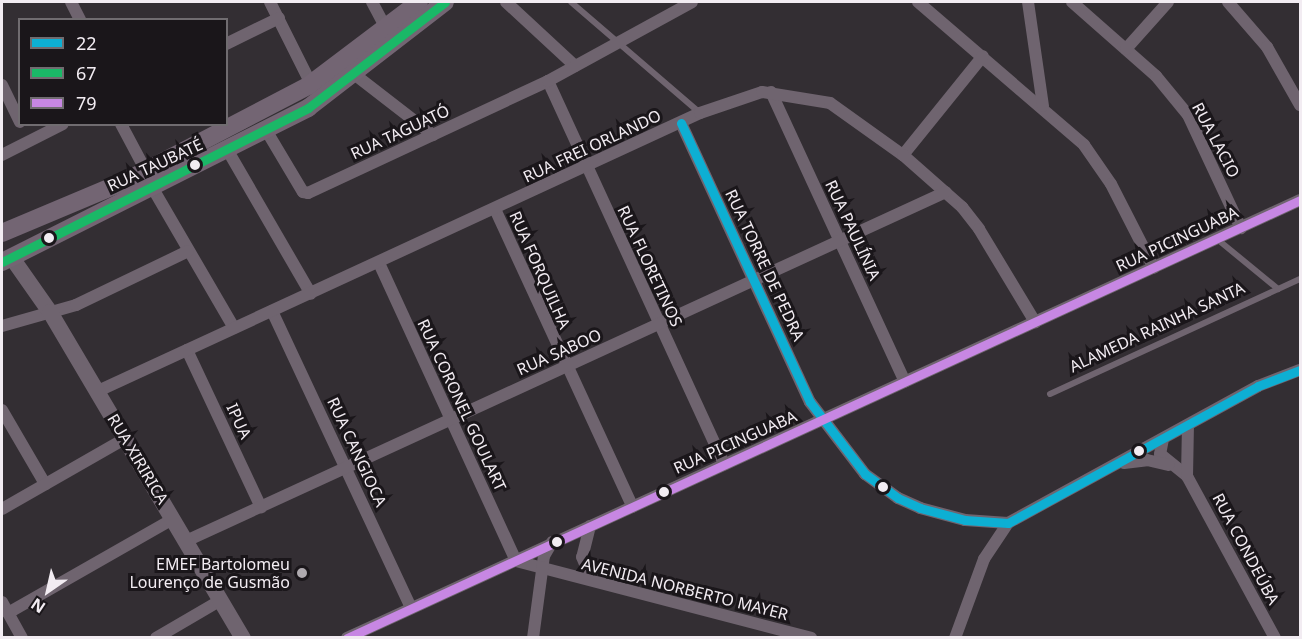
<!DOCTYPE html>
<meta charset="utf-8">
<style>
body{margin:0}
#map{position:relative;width:1302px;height:639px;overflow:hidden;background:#332e33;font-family:"Noto Sans",sans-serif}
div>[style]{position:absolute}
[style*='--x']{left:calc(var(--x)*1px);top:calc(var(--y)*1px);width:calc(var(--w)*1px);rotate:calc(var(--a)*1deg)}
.service>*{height:6px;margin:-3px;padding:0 3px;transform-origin:3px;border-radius:3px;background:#6f646f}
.minor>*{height:12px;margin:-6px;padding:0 6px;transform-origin:6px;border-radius:6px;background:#6f646f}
.tertiary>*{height:16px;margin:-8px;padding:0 8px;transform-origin:8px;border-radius:8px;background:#6f646f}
.secondary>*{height:18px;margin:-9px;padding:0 9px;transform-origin:9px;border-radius:9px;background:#736573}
.bus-1>*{height:9px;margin:-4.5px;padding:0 4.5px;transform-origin:4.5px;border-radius:4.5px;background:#0dafd3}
.bus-2>*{height:9px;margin:-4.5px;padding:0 4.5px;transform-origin:4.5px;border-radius:4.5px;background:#1ab867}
.bus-3>*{height:9px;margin:-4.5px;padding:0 4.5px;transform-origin:4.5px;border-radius:4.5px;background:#c787e3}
.dots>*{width:16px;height:16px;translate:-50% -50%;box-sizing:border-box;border:3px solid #1a161a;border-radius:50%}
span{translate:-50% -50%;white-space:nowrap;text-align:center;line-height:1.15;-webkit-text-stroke:6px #1a161a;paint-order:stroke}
.street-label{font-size:16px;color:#f2ecf2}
.poi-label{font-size:16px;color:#f2ecf2}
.right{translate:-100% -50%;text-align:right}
.frame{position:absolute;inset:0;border:3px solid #f2ecf2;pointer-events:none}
.legend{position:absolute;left:18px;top:18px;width:210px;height:108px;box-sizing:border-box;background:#1a161a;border:2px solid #706c70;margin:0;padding:8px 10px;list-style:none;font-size:18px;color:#f2ecf2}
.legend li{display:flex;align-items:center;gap:12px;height:30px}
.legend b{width:30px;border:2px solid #706c70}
.north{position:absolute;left:18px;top:561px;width:60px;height:60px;-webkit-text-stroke:4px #1a161a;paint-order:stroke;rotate:214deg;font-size:16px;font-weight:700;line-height:24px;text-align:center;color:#f2ecf2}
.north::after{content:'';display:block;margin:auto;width:21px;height:27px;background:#f2ecf2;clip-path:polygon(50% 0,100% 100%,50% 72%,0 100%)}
</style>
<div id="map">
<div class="service">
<div style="--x:571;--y:2;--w:170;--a:40.7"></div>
<div style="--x:1217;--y:239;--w:79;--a:39.3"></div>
<div style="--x:1050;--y:394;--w:275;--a:-24.7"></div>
</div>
<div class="minor">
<div style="--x:71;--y:2;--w:20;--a:63"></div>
<div style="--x:270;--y:2;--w:92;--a:63.4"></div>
<div style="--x:372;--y:2;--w:30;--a:62"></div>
<div style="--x:506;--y:2;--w:94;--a:42.8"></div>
<div style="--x:918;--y:2;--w:219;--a:40.7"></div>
<div style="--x:1084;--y:145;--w:47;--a:55.3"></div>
<div style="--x:1111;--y:184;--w:94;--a:62.9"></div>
<div style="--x:1028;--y:2;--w:105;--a:81.8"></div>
<div style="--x:1072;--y:2;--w:112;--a:41.4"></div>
<div style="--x:1156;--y:76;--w:50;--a:50.6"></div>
<div style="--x:1188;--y:115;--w:125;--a:64.9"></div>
<div style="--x:1228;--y:2;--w:60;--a:49.1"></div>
<div style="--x:1267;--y:47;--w:67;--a:60.4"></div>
<div style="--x:226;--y:44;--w:59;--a:-26.1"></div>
<div style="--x:1126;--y:49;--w:63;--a:-48.2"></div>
<div style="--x:354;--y:74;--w:100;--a:37.7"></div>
<div style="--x:548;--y:81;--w:422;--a:65.3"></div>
<div style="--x:2;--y:85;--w:41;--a:64.1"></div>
<div style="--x:771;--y:92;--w:319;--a:65.2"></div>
<div style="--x:681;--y:123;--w:307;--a:65.2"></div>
<div style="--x:810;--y:402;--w:91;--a:52.6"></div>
<div style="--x:865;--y:474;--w:41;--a:36"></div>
<div style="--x:898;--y:498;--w:24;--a:24"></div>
<div style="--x:920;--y:508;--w:47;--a:14.9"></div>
<div style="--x:965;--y:520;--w:43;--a:4"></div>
<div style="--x:1008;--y:523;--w:285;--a:-28.7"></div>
<div style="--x:1258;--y:386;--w:45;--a:-20.9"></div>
<div style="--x:121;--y:124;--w:53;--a:62"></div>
<div style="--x:266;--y:130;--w:72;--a:59.2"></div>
<div style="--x:303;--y:192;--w:5;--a:11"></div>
<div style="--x:308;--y:193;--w:265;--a:-25"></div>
<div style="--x:548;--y:81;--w:164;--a:-28.7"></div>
<div style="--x:228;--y:151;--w:165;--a:59.9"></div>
<div style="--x:2;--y:155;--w:68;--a:-26.9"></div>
<div style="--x:903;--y:155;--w:127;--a:-51.1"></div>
<div style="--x:152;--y:187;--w:163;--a:59.8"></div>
<div style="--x:495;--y:209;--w:328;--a:65.2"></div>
<div style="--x:379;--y:263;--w:328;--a:65.3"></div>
<div style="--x:272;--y:311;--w:328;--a:64.9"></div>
<div style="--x:2;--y:326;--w:77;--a:-15.8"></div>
<div style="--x:76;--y:305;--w:124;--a:-25.7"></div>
<div style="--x:187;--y:350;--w:174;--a:64.8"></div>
<div style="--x:98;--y:391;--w:663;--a:-24.79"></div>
<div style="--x:700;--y:113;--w:65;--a:-18.7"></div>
<div style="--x:762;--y:92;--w:69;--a:9.2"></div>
<div style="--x:830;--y:103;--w:90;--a:35.5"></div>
<div style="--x:903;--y:155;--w:79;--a:41.4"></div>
<div style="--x:962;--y:207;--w:28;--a:52"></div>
<div style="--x:979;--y:229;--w:109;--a:58.9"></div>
<div style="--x:2;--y:410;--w:86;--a:59.8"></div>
<div style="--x:1163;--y:439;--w:15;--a:101"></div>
<div style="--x:1160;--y:454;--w:35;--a:39"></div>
<div style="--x:1187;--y:476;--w:184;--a:61.5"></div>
<div style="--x:1124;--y:463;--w:23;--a:-7"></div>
<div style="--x:1147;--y:460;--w:22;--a:13"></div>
<div style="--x:1187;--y:476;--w:51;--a:-88.9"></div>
<div style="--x:2;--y:509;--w:143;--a:-29.8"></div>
<div style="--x:590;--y:526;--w:32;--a:104"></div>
<div style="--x:582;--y:557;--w:13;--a:67"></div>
<div style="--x:587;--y:569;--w:19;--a:43"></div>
<div style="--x:186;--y:541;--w:836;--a:-24.67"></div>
<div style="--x:516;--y:561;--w:305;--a:14.6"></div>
<div style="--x:2;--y:602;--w:41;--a:60.9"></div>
<div style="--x:8;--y:613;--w:190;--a:-29.7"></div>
<div style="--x:156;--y:638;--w:75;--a:-30.3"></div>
<div style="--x:347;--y:638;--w:1049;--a:-24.68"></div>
<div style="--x:533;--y:638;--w:83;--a:-82.4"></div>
<div style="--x:544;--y:556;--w:16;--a:-60"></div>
<div style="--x:955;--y:638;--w:84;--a:-69.8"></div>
<div style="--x:984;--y:559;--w:43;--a:-56.3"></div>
</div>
<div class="tertiary">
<div style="--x:12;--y:258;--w:66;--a:54.9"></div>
<div style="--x:50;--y:312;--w:379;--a:59.4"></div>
</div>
<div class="secondary">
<div style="--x:2;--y:233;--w:137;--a:-22.8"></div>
<div style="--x:128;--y:180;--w:203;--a:-27.6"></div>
<div style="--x:308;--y:86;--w:139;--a:-37.1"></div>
<div style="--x:2;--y:262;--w:343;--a:-26.7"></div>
<div style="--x:308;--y:108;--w:173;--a:-37.7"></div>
</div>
<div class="bus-1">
<div style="--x:681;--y:123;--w:307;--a:65.2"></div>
<div style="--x:810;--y:402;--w:91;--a:52.6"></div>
<div style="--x:865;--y:474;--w:41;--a:36"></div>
<div style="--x:898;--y:498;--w:24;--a:24"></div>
<div style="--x:920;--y:508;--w:47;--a:14.9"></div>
<div style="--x:965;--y:520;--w:43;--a:4"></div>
<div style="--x:1008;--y:523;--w:285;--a:-28.7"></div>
<div style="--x:1258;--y:386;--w:45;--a:-20.9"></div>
</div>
<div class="bus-2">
<div style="--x:2;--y:262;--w:343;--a:-26.7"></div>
<div style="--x:308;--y:108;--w:173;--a:-37.7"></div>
</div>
<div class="bus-3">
<div style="--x:347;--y:638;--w:1049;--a:-24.68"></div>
</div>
<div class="dots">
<div style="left:195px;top:165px;background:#f2ecf2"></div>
<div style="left:49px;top:238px;background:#f2ecf2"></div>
<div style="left:1139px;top:451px;background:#f2ecf2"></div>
<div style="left:883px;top:487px;background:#f2ecf2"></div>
<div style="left:664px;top:492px;background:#f2ecf2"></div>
<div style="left:557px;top:542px;background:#f2ecf2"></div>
<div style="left:302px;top:573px;background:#afaaaf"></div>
</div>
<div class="street-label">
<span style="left:400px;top:132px;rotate:-25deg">RUA TAGUATÓ</span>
<span style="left:1216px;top:140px;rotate:62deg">RUA LACIO</span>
<span style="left:592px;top:146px;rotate:-25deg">RUA FREI ORLANDO</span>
<span style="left:155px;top:165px;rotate:-25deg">RUA TAUBATÉ</span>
<span style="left:853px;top:230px;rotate:65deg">RUA PAULÍNIA</span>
<span style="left:1177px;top:239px;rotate:-25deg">RUA PICINGUABA</span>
<span style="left:765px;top:265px;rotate:65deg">RUA TORRE DE PEDRA</span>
<span style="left:650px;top:266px;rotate:65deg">RUA FLORETINOS</span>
<span style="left:540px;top:270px;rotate:66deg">RUA FORQUILHA</span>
<span style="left:1157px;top:327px;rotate:-25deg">ALAMEDA RAINHA SANTA</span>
<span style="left:559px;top:352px;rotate:-24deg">RUA SABOO</span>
<span style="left:462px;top:405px;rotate:65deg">RUA CORONEL GOULART</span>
<span style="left:239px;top:421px;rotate:65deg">IPUA</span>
<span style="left:735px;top:442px;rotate:-24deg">RUA PICINGUABA</span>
<span style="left:357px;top:452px;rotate:65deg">RUA CANGIOCA</span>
<span style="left:138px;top:459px;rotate:59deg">RUA XIRIRICA</span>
<span style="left:1246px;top:549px;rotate:62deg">RUA CONDEÚBA</span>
<span style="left:685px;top:589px;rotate:14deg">AVENIDA NORBERTO MAYER</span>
</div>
<div class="poi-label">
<span class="right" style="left:290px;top:573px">EMEF Bartolomeu<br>Lourenço de Gusmão</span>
</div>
<div class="frame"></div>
<ul class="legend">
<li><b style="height:8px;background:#0dafd3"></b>22</li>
<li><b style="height:8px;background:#1ab867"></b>67</li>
<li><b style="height:8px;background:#c787e3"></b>79</li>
</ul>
<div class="north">N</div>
</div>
